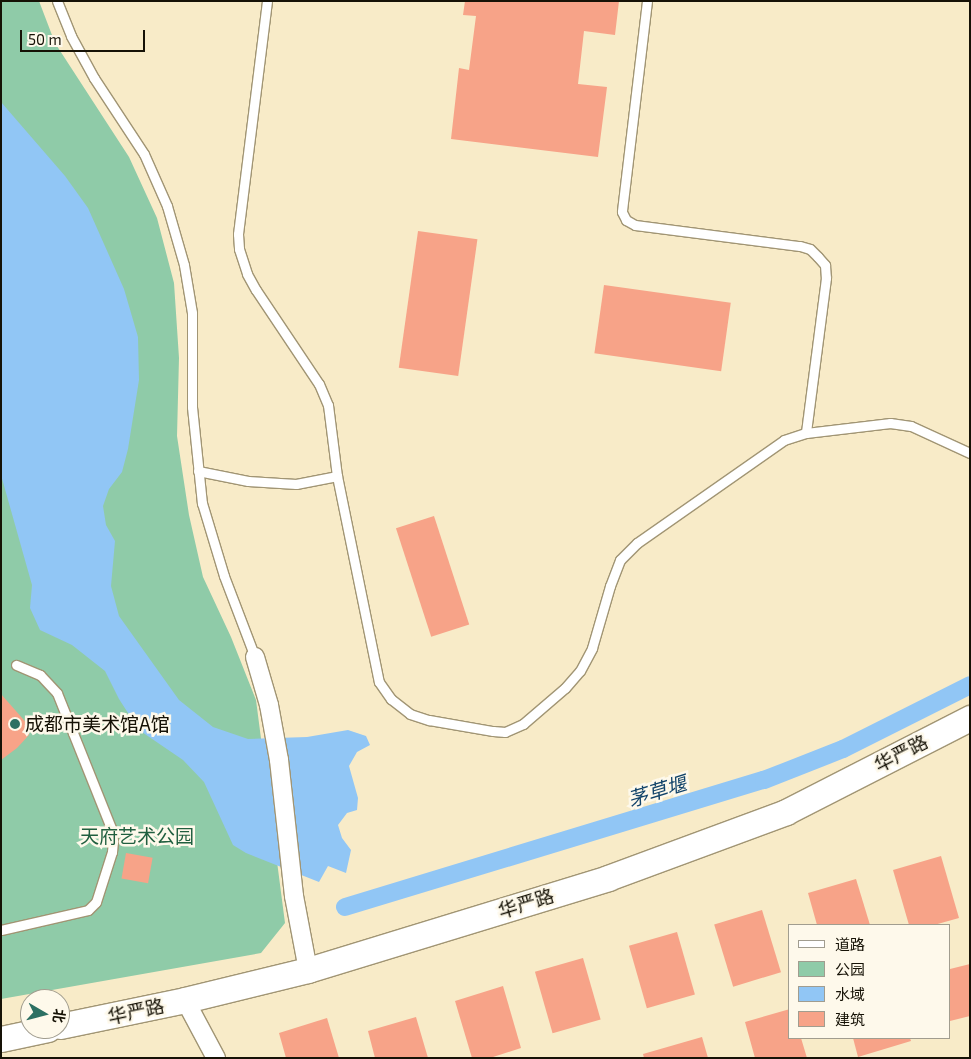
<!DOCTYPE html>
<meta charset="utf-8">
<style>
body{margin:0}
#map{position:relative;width:971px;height:1059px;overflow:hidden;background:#f8ebc8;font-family:"Exo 2","Noto Sans SC",sans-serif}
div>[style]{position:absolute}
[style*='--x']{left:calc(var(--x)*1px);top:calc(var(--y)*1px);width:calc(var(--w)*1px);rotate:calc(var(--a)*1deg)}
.green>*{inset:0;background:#8fcba8}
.water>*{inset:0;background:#91c6f5}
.canal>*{height:18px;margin:-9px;padding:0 9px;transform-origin:9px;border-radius:9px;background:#91c6f5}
.building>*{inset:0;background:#f7a388;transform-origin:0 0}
.roads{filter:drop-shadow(1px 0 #a19574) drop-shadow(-1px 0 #a19574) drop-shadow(0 1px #a19574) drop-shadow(0 -1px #a19574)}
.lane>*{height:9px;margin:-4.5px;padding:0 4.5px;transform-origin:4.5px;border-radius:4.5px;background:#fff}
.street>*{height:18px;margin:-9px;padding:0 9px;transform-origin:9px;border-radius:9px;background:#fff}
.secondary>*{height:25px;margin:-12.5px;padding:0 12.5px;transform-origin:12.5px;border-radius:12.5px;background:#fff}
.dots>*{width:14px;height:14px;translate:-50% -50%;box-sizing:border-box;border:2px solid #fef9eb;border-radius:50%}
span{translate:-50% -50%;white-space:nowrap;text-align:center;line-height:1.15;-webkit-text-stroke:5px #fef9eb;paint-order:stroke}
.poi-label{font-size:19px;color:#161206}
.left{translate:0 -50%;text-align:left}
.street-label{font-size:19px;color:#161206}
.park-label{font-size:19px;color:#205f3f}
.water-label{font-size:20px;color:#13446a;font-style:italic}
.frame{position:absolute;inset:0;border:2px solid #161206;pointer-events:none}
.legend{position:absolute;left:788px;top:924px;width:162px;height:115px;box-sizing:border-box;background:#fef9eb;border:1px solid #a19d8f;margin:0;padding:6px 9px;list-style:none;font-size:15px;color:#161206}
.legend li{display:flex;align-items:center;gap:10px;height:25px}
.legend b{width:25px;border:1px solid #a19d8f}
.north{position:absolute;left:20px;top:989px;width:50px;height:50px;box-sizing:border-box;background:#fef9eb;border:1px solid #a19d8f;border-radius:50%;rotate:98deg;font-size:14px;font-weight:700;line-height:20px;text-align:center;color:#161206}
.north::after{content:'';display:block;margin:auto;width:18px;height:22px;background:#2c7063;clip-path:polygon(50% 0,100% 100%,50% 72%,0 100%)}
.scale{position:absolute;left:20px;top:30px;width:125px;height:22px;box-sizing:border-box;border:2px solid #161206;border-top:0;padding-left:6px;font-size:15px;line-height:18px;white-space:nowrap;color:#161206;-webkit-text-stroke:4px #fef9eb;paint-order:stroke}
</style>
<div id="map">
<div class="green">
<div style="clip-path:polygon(1px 1px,39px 1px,55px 43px,129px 157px,157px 218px,174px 283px,179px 358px,177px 436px,189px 515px,203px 577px,231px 637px,256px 700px,285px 923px,261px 953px,1px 999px)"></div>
</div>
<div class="water">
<div style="clip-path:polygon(1px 102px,65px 176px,88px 208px,124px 289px,138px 337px,139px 380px,128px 449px,122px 472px,109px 489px,103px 506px,106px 525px,115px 541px,111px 586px,119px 616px,179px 700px,213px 727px,248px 739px,307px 737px,348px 730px,366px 736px,370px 745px,357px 752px,349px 766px,358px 798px,357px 810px,347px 813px,338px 825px,342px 838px,351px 850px,346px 873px,328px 866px,319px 882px,246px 853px,233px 845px,204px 782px,183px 760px,139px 730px,119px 699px,105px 671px,72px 645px,40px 630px,30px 608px,32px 585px,1px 475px)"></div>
</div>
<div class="canal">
<div style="--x:345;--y:907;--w:438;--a:-16.9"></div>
<div style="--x:764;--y:780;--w:85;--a:-21.4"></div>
<div style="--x:843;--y:749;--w:142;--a:-26.7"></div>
</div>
<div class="building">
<div style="clip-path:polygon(465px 1px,619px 1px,615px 35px,584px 31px,578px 84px,607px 87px,598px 157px,451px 139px,459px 68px,469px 70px,476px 16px,463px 15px)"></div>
<div style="left:418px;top:231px;width:60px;height:138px;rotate:8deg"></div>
<div style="left:604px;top:285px;width:128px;height:69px;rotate:8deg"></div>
<div style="left:434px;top:516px;width:114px;height:40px;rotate:72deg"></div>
<div style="clip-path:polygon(1px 694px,30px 727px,29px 735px,17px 748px,1px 760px)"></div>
<div style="left:126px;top:853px;width:27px;height:26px;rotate:10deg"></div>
<div style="clip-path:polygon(941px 856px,959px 918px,934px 925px,909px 925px,893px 870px)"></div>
<div style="clip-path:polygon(856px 879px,870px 925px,817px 925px,808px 893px)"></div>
<div style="left:762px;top:910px;width:65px;height:50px;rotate:73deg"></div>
<div style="left:677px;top:932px;width:65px;height:50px;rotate:74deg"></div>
<div style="left:583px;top:958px;width:64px;height:50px;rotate:74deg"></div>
<div style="clip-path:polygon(970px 964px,970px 1016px,950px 1021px,950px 969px)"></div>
<div style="clip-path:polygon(503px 986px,521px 1048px,490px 1058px,472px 1058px,455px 1001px)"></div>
<div style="clip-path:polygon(790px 1009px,790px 1038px,801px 1038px,807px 1058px,755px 1058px,745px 1022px)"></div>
<div style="clip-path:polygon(416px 1017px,428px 1058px,375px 1058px,368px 1031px)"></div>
<div style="clip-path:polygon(327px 1018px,339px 1058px,286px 1058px,279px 1033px)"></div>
<div style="clip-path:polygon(702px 1037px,708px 1058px,644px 1058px,643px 1054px)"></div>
<div style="clip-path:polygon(853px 1038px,910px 1038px,911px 1041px,858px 1057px)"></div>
</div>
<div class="roads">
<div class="lane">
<div style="--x:57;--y:1;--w:38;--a:68"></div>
<div style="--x:71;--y:36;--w:48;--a:61.3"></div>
<div style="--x:94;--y:78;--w:91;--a:56.7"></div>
<div style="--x:144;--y:154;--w:57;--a:66.1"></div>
<div style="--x:167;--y:206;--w:61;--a:73.9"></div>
<div style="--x:184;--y:265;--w:49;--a:80.5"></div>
<div style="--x:192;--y:313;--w:94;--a:90"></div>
<div style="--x:192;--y:407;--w:97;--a:84.1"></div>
<div style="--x:202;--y:503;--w:76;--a:73.2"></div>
<div style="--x:224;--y:576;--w:87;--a:69.1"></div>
<div style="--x:267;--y:1;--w:235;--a:97.1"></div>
<div style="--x:238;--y:234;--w:15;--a:86"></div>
<div style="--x:239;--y:249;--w:26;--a:72"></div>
<div style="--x:247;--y:274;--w:18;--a:61"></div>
<div style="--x:256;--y:290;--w:113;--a:56.2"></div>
<div style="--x:319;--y:384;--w:23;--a:67"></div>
<div style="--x:328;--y:405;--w:72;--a:82.8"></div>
<div style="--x:337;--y:476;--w:210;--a:78.5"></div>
<div style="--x:379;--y:682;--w:21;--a:55"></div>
<div style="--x:391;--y:699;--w:24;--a:38"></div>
<div style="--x:410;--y:714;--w:20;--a:18"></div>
<div style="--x:429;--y:720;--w:65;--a:9.8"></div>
<div style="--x:493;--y:731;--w:12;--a:5"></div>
<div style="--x:505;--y:732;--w:20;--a:-24"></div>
<div style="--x:523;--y:724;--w:55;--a:-40.6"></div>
<div style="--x:565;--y:688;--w:23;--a:-49"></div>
<div style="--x:580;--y:671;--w:26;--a:-62"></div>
<div style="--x:592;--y:648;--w:65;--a:-73.8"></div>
<div style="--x:610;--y:586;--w:28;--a:-69"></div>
<div style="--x:620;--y:560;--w:24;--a:-45"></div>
<div style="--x:637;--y:543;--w:179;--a:-35"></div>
<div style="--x:784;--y:440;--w:23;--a:-18"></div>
<div style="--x:806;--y:433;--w:85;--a:-6.8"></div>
<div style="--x:890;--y:423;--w:21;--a:8"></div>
<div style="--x:911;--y:426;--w:65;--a:24.6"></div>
<div style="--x:647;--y:1;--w:212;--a:96.8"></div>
<div style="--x:622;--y:212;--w:9;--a:63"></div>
<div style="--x:626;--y:220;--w:10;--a:29"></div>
<div style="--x:635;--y:225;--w:166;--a:7.3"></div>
<div style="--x:800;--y:246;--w:10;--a:17"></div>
<div style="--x:810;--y:249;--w:11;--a:45"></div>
<div style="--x:818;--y:257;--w:11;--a:49"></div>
<div style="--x:825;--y:265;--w:13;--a:86"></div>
<div style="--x:826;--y:278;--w:156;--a:97.4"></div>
<div style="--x:198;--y:471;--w:51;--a:11.3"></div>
<div style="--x:248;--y:481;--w:48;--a:3.6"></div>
<div style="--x:296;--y:484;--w:42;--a:-11"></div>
<div style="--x:1;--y:930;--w:89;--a:-12.9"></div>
<div style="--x:88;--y:910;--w:11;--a:-45"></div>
<div style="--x:96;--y:902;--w:52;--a:-72.3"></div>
<div style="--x:112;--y:852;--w:11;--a:-85"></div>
<div style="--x:113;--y:841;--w:13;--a:-99"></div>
<div style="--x:111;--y:828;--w:145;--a:-111.8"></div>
<div style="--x:57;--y:693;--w:25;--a:-133"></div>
<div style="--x:40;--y:675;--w:26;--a:-157"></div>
</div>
<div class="street">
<div style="--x:255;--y:657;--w:50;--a:73.7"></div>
<div style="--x:269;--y:705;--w:56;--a:79.7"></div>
<div style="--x:279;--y:760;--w:137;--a:83.7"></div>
<div style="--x:294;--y:896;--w:75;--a:79.3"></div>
<div style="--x:185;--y:1000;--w:66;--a:61.9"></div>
</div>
<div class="secondary">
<div style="--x:60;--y:1026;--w:128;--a:-11.7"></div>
<div style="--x:185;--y:1000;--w:127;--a:-13.7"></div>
<div style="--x:308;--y:970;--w:314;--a:-17"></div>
<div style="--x:608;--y:878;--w:190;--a:-20.3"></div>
<div style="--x:786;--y:812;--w:207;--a:-27.1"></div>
<div style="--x:1;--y:1039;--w:48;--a:-12"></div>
</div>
</div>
<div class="dots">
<div style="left:15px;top:724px;background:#2c7063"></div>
</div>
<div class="poi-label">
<span class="left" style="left:25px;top:724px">成都市美术馆A馆</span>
</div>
<div class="street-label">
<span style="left:901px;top:753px;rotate:-27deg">华严路</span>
<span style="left:526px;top:903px;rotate:-17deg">华严路</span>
<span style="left:136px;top:1011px;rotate:-12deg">华严路</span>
</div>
<div class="park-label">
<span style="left:137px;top:836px">天府艺术公园</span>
</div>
<div class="water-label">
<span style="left:657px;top:791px;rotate:-17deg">茅草堰</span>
</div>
<div class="frame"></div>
<ul class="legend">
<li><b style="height:6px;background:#fff"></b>道路</li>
<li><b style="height:14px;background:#8fcba8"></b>公园</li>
<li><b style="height:14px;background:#91c6f5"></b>水域</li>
<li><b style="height:14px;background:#f7a388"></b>建筑</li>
</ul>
<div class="north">北</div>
<div class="scale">50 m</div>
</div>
